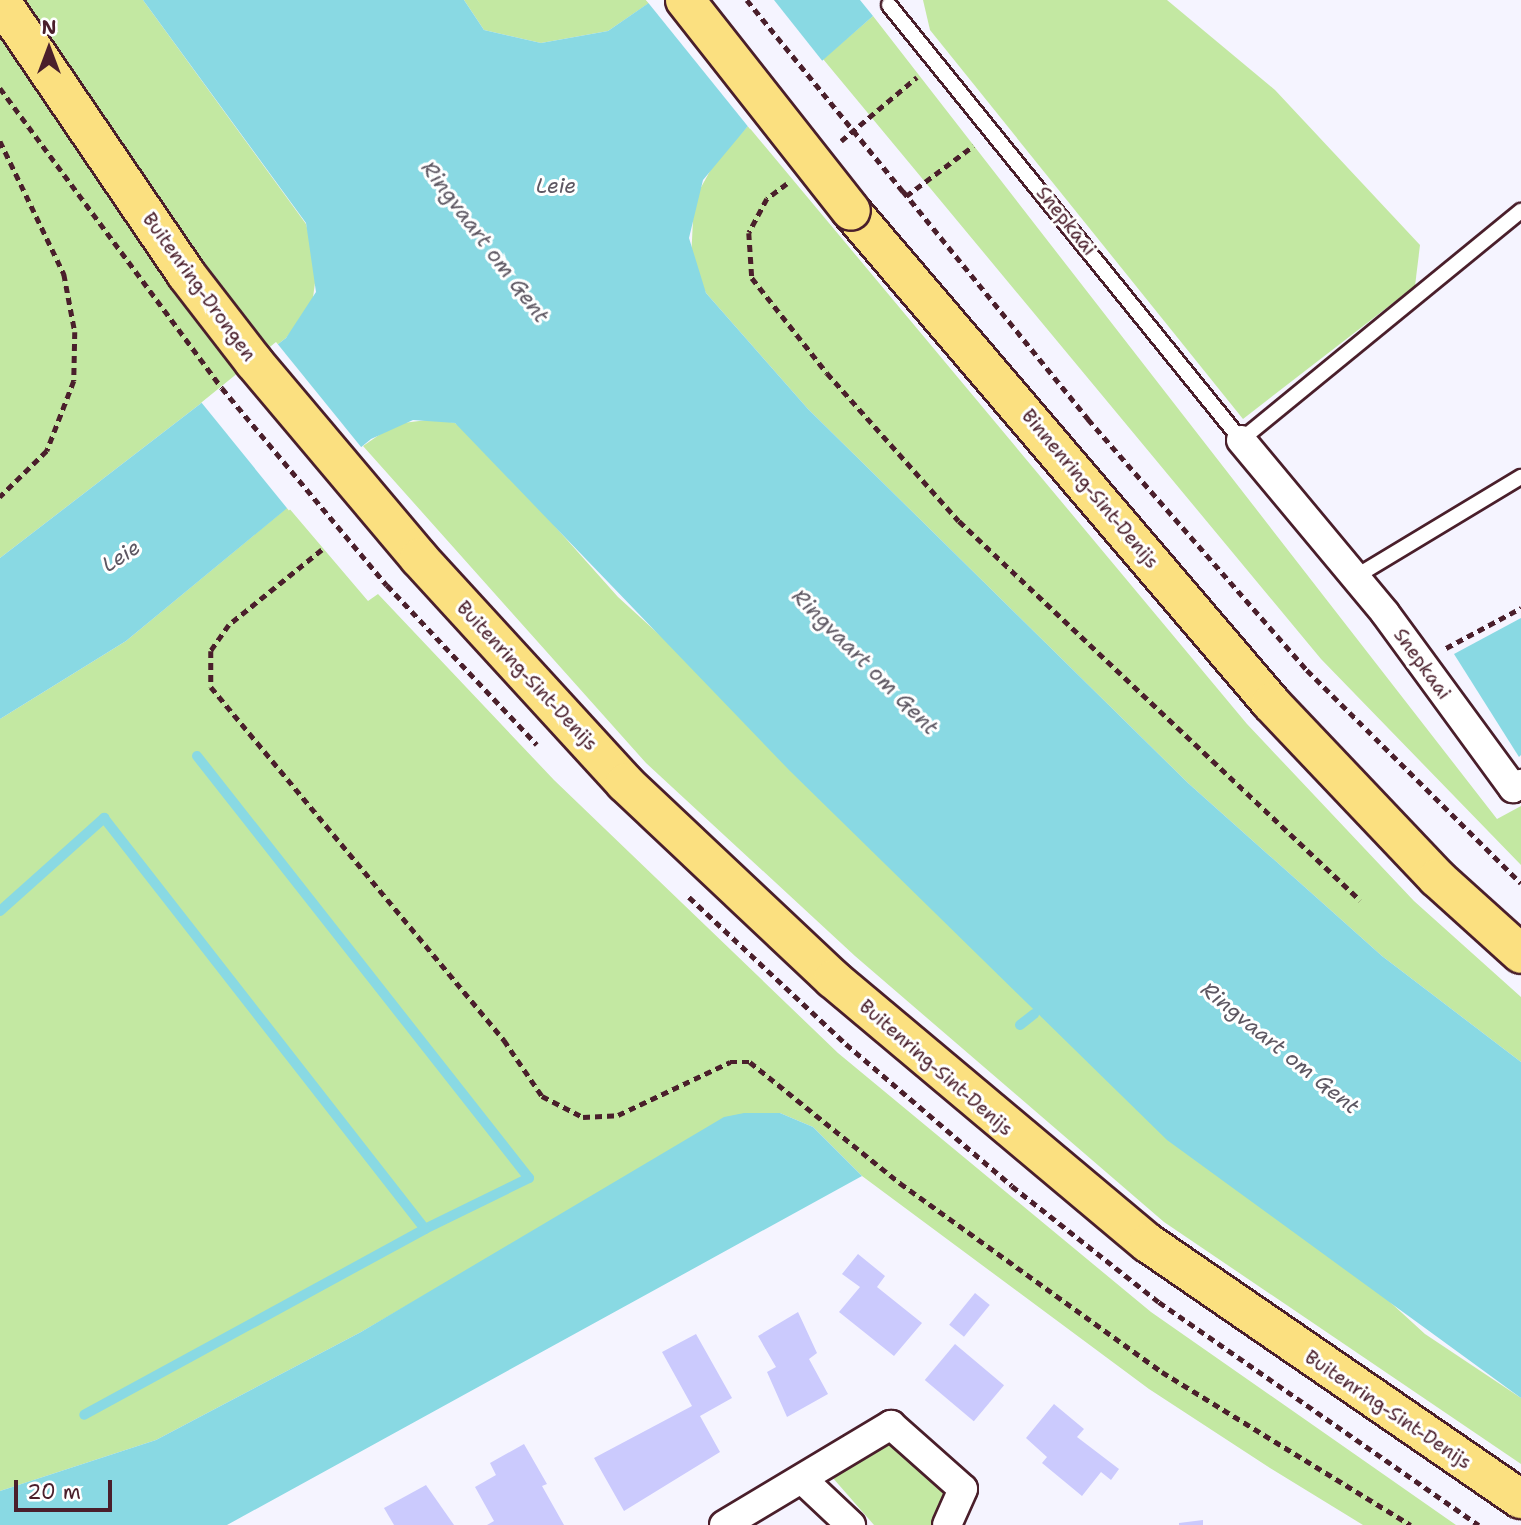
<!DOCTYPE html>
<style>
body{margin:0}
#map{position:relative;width:1521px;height:1525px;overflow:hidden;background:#f5f4ff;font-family:"Shantell Sans",sans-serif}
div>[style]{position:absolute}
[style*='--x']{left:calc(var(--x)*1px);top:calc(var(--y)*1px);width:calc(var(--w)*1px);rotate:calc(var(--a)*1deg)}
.green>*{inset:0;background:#c3e8a2}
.water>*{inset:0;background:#89d9e3}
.pier>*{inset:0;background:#f5f4ff;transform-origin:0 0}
.stream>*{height:10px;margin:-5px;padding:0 5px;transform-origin:5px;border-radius:5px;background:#89d9e3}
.building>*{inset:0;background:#cbcafd;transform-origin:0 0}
.path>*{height:4.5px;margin-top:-2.25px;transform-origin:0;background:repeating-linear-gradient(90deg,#4a1f2b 0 7px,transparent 0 12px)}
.roads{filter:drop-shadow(2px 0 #4a1f2b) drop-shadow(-2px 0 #4a1f2b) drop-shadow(0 2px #4a1f2b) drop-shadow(0 -2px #4a1f2b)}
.service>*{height:14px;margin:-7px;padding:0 7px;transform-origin:7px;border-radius:7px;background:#fff}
.minor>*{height:28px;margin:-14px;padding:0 14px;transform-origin:14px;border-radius:14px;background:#fff}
.trunk>*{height:38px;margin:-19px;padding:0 19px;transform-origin:19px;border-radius:19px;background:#fbe080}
.path-bridge>*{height:4.5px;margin-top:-2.25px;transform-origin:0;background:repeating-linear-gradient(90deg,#4a1f2b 0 7px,transparent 0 12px)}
.bridges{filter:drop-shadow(2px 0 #4a1f2b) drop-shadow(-2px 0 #4a1f2b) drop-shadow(0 2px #4a1f2b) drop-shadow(0 -2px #4a1f2b)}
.trunk-bridge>*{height:38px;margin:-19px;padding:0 19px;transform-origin:19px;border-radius:19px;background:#fbe080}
span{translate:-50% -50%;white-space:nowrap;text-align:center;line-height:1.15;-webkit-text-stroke:6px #fff;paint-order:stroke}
.street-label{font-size:19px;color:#4a1f2b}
.water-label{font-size:21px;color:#5d5762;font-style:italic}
.north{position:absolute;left:14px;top:14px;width:70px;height:70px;-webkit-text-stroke:5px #fff;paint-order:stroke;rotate:0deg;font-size:19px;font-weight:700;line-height:28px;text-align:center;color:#4a1f2b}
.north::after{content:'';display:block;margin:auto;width:24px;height:32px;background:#4a1f2b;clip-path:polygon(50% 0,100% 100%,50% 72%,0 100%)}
.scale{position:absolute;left:14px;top:1480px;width:98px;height:32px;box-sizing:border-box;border:4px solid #4a1f2b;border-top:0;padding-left:9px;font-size:21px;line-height:24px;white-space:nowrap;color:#4a1f2b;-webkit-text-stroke:5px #fff;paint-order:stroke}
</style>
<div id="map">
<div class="green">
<div style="clip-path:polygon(0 0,143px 0,306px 224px,317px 268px,312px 305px,286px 338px,0 558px)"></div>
<div style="clip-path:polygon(464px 0,646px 0,649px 3px,608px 31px,541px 43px,484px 30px)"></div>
<div style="clip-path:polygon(923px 0,1167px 0,1275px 90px,1420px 245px,1415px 286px,1243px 419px,930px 30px)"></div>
<div style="clip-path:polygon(873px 16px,1497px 819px,1521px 806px,1521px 865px,1321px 659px,823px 59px)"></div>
<div style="clip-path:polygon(748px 126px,1247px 724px,1414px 901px,1521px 997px,1521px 1062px,1382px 956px,1188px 783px,808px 409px,706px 293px,691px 260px,694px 200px,715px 162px)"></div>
<div style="clip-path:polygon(435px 419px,455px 423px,477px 439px,618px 597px,1425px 1334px,1521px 1398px,1521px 1464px,1164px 1222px,855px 956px,646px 763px,363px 446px,395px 424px)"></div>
<div style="clip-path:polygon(288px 507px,368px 601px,378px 594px,554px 780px,838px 1053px,1151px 1312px,1456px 1525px,1363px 1525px,1270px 1468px,1149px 1389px,862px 1176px,813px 1127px,780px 1113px,591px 1199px,361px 1332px,156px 1440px,0 1491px,0 719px,126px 641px)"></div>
<div style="clip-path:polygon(894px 1438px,948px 1496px,936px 1525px,874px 1525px,832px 1477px)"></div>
</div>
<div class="water">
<div style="clip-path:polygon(143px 0,464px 0,484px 30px,541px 43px,608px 31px,653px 0,860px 0,873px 16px,748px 126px,703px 180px,689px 238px,706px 293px,808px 409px,1188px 783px,1382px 956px,1521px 1062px,1521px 1398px,1167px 1140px,789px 770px,455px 423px,413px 420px,371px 439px,126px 641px,0 719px,0 558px,286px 338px,316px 292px,306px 223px)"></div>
<div style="clip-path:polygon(1521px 618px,1521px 755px,1519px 757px,1454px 654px)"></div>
<div style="clip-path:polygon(744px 1113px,780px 1113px,813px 1127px,862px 1176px,227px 1525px,0 1525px,0 1491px,156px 1440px,361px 1332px,724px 1117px)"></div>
</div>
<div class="pier">
<div style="clip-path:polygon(646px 0,774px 0,824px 63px,750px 129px)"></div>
<div style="left:276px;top:342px;width:139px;height:96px;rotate:51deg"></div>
</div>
<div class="stream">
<div style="--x:197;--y:756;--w:537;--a:51.81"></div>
<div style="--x:529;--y:1178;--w:116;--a:153.9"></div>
<div style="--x:0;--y:911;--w:140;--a:-41.8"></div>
<div style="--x:104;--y:818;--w:521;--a:52.01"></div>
<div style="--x:425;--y:1229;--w:388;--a:151.4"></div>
<div style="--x:1020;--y:1025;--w:18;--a:-38"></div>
</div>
<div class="building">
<div style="clip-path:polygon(858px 1254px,885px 1276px,877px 1287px,922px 1323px,894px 1356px,839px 1312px,860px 1287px,842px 1274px)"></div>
<div style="left:975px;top:1293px;width:19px;height:41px;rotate:39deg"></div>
<div style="clip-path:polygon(798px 1312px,817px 1353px,809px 1359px,828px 1394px,787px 1417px,767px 1372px,776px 1367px,758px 1336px)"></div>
<div style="clip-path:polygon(696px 1334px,732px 1398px,700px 1416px,720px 1452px,624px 1511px,594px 1458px,692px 1406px,662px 1352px)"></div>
<div style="left:955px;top:1344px;width:64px;height:47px;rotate:40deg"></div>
<div style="clip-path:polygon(1054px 1404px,1084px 1429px,1077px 1437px,1119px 1469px,1111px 1480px,1101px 1472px,1082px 1496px,1042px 1463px,1047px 1457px,1026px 1438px)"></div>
<div style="clip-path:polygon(524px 1444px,547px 1484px,542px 1486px,564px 1525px,487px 1525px,494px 1521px,475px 1487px,496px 1475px,490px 1463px)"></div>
<div style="clip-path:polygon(426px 1485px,454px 1525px,394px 1525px,384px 1508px)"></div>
<div style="clip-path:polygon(1203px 1520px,1203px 1525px,1179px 1525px,1179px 1523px)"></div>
</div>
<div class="path">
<div style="--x:0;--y:88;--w:373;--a:53.5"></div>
<div style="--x:222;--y:388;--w:257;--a:50.1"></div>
<div style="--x:387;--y:585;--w:219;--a:46.8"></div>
<div style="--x:0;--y:141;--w:148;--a:64.3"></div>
<div style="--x:64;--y:274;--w:59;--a:79.3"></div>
<div style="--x:75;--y:332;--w:49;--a:91.2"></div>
<div style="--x:74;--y:381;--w:75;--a:111.1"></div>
<div style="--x:47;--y:451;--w:66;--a:135.6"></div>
<div style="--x:841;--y:141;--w:99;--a:-40.1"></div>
<div style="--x:787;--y:184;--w:25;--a:143"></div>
<div style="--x:767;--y:199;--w:38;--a:118"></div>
<div style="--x:749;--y:233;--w:45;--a:86.2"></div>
<div style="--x:752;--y:278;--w:121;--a:51.7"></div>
<div style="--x:827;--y:373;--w:198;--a:48.3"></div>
<div style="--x:959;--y:521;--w:552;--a:43.38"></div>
<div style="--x:903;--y:191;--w:294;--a:50.9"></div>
<div style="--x:1088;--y:419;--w:333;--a:48.9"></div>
<div style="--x:1307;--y:670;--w:302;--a:44.9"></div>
<div style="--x:906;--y:196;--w:84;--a:-36.7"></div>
<div style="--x:322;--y:550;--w:119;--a:141.1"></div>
<div style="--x:229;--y:625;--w:32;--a:125"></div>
<div style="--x:211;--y:651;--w:36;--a:90"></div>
<div style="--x:211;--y:687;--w:459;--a:50.3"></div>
<div style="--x:504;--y:1040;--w:68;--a:55.8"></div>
<div style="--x:542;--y:1096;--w:46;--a:27.1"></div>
<div style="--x:583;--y:1117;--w:35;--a:-3"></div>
<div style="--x:618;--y:1115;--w:124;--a:-25.3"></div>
<div style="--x:730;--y:1062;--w:20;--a:0"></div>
<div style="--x:750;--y:1062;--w:193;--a:38.9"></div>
<div style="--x:900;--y:1183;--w:323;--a:35.8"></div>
<div style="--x:1162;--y:1372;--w:292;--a:31.6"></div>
<div style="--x:1446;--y:648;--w:85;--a:-28.1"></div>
<div style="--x:689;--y:897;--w:215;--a:43.1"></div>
<div style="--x:846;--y:1044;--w:218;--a:40.5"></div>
<div style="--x:1012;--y:1186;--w:187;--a:38.3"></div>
<div style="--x:1159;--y:1302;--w:390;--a:34.9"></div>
</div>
<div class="roads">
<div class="service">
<div style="--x:889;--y:5;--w:560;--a:51.02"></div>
<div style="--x:1241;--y:440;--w:362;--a:-39.3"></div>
<div style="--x:1355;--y:577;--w:194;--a:-31.1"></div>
</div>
<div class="minor">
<div style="--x:1241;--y:440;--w:225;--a:50.2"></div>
<div style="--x:1385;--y:613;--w:217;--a:53.8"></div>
<div style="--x:1513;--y:788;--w:9;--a:-27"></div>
<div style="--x:803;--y:1480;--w:66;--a:43.2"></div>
<div style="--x:724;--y:1525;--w:195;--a:-30.9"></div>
<div style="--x:891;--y:1425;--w:96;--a:41.6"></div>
<div style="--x:963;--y:1489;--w:39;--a:114"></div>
</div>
<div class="trunk">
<div style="--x:0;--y:0;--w:331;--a:55.8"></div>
<div style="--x:186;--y:274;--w:111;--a:52.3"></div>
<div style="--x:254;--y:362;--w:256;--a:49.9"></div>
<div style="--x:419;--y:558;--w:305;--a:47.5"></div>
<div style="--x:625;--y:783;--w:286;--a:43.3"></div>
<div style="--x:833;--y:979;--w:411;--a:40"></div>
<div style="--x:1148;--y:1243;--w:452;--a:34.5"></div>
<div style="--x:851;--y:211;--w:647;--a:49.51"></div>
<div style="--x:1271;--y:703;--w:241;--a:46.5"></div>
<div style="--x:1437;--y:878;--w:113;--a:42.1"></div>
</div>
</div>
<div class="path-bridge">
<div style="--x:747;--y:0;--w:247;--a:50.8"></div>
</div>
<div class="bridges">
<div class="trunk-bridge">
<div style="--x:685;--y:0;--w:268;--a:51.8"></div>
</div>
</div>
<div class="street-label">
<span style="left:1066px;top:221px;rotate:51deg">Snepkaai</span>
<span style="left:199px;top:287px;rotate:54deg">Buitenring-Drongen</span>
<span style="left:1090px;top:489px;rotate:50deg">Binnenring-Sint-Denijs</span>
<span style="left:1422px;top:664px;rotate:54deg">Snepkaai</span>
<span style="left:527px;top:676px;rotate:47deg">Buitenring-Sint-Denijs</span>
<span style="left:936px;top:1068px;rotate:41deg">Buitenring-Sint-Denijs</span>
<span style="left:1388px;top:1410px;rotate:34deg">Buitenring-Sint-Denijs</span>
</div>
<div class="water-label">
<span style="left:556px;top:186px">Leie</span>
<span style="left:485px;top:242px;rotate:53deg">Ringvaart om Gent</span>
<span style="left:121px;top:556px;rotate:-33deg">Leie</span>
<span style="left:865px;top:662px;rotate:45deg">Ringvaart om Gent</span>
<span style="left:1280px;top:1048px;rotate:39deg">Ringvaart om Gent</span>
</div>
<div class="north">N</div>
<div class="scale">20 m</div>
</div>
